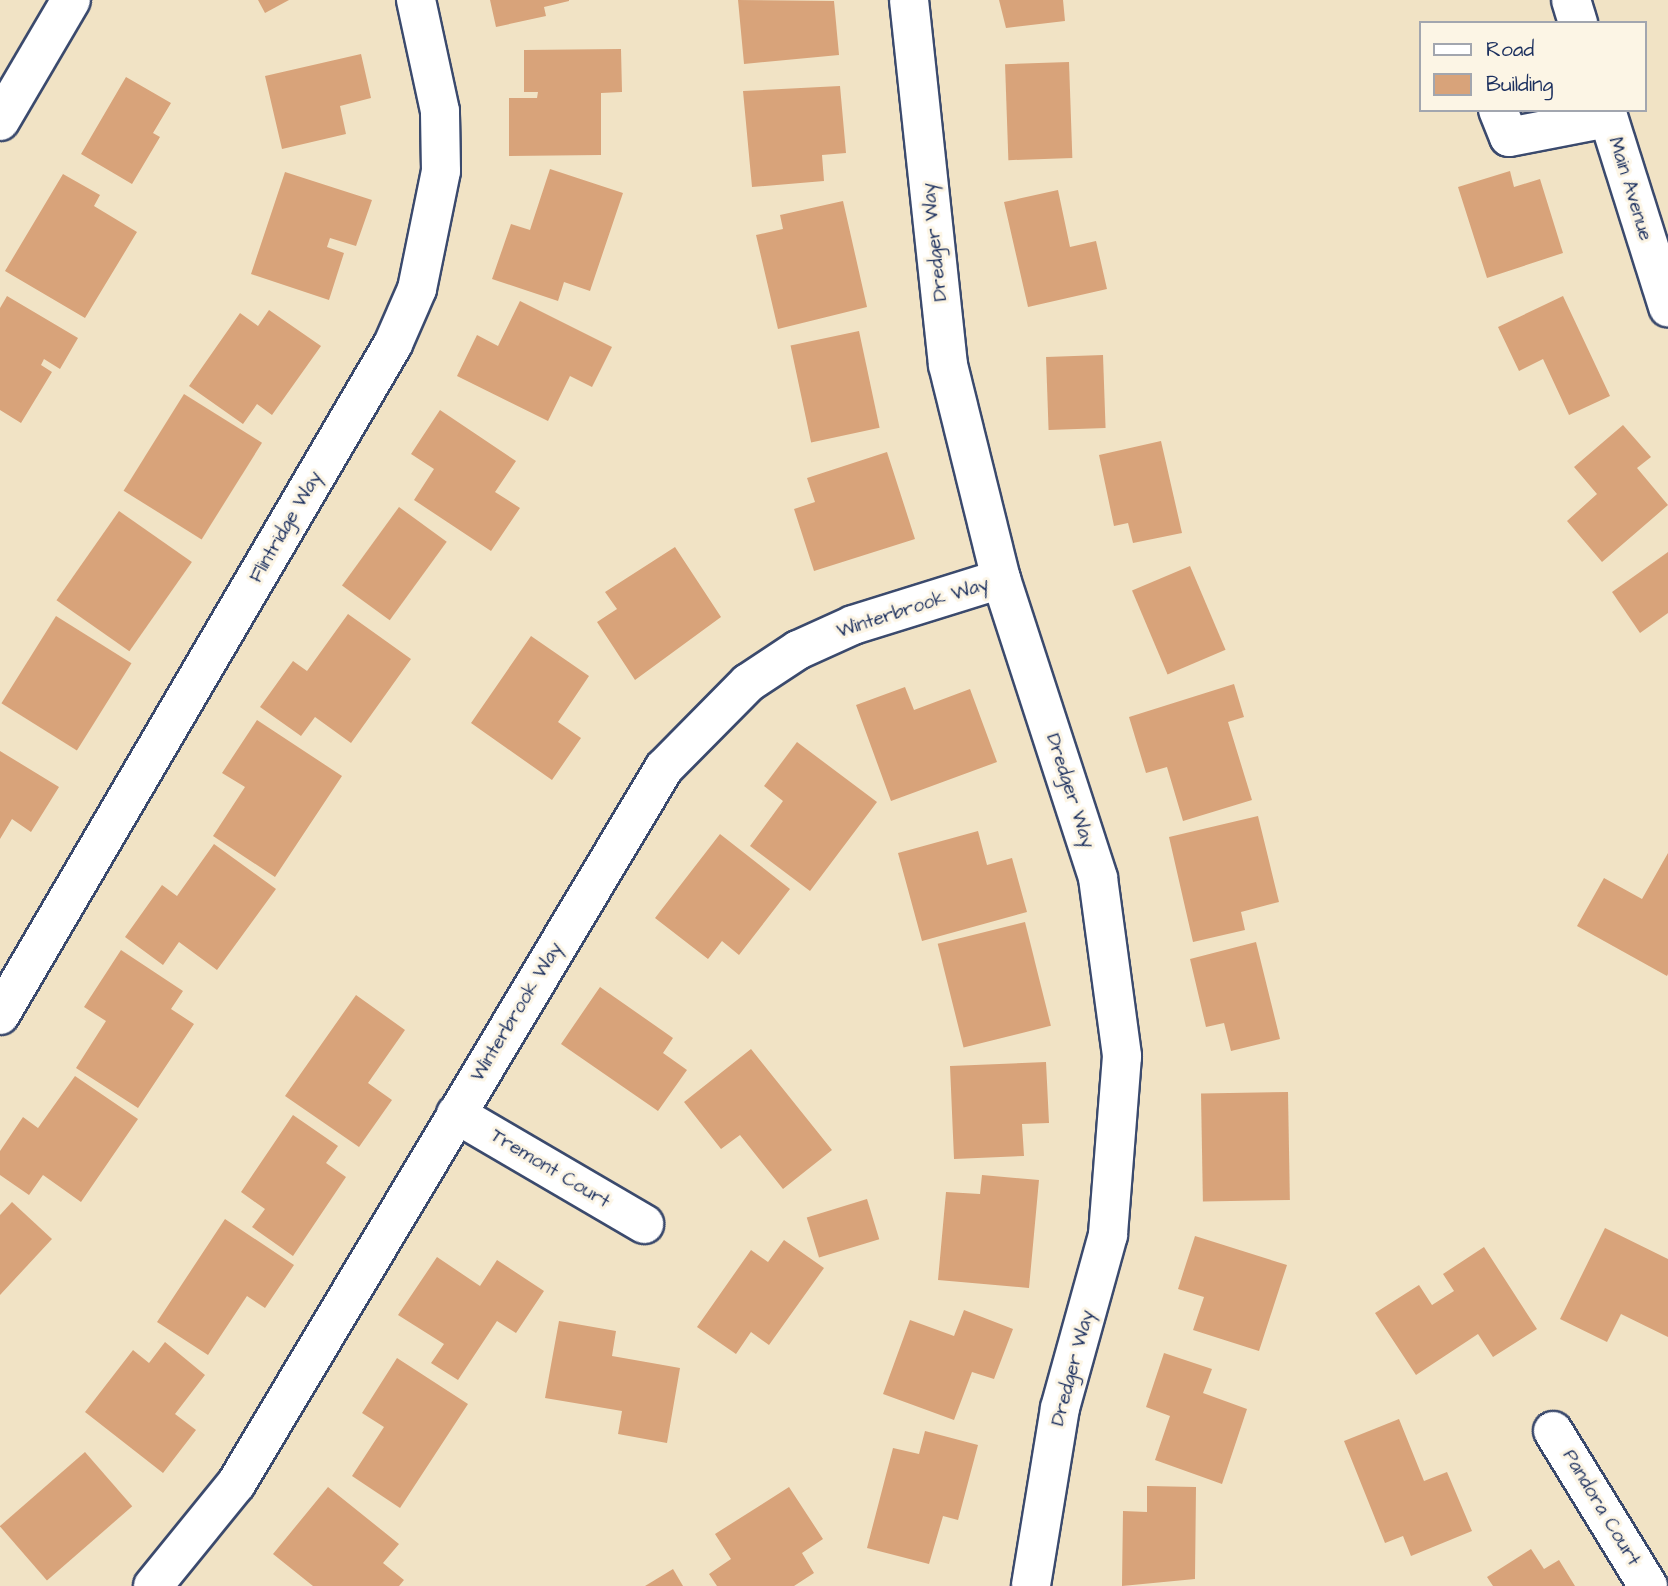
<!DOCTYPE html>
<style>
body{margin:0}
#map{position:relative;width:1668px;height:1586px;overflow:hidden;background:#f1e3c5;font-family:"Architects Daughter",sans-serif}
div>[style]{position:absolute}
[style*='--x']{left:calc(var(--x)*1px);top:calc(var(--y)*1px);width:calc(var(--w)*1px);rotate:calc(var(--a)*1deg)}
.building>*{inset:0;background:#d8a37a;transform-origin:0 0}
.roads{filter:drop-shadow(2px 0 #3b4a6d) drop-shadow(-2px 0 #3b4a6d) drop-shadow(0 2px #3b4a6d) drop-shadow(0 -2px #3b4a6d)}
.minor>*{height:38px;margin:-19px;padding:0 19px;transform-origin:19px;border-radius:19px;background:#fff}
span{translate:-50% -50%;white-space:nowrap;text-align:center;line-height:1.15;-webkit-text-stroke:6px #fcf5e5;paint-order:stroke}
.street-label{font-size:19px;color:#1b2f5e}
.legend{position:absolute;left:1419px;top:21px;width:228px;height:91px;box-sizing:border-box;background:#fcf5e5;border:2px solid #a2a6af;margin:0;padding:9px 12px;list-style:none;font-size:21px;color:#1b2f5e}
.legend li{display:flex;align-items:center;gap:14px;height:35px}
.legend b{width:35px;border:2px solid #a2a6af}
</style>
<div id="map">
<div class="building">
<div style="clip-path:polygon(258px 0,289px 0,265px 13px)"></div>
<div style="clip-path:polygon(490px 0,569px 0,569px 1px,544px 7px,546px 16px,496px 27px)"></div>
<div style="clip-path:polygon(738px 0,834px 1px,839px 55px,744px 64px)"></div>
<div style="clip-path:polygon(999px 0,1063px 0,1065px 21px,1006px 28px)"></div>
<div style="clip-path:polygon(621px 49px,622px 92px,601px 93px,601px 155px,509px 156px,509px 98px,537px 98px,538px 92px,524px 92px,524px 50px)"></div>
<div style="clip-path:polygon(361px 54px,371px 98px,340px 106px,346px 134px,282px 149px,265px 76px)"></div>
<div style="left:1069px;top:62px;width:96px;height:64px;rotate:88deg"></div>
<div style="clip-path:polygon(126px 77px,171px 103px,153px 133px,160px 137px,132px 184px,81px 154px)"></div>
<div style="clip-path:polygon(840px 86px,846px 153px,822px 155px,824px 181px,752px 187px,743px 91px)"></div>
<div style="clip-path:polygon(550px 169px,623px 193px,590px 291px,564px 282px,558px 301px,492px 279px,511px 224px,530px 230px)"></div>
<div style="clip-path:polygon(1510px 171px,1514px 187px,1540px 179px,1563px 253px,1487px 278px,1458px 187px)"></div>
<div style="clip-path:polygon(285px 172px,372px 200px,356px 246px,330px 238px,327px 247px,344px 253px,329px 300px,251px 274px)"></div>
<div style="clip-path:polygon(63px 174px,100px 195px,94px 206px,137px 232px,85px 318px,5px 271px)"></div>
<div style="clip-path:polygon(1058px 190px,1070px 247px,1096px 241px,1107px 289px,1028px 307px,1004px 202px)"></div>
<div style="clip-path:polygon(843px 201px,867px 307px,778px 329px,756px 235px,783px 229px,780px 215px)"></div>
<div style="clip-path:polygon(7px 296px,78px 338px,60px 369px,44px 359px,41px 365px,52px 372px,21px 423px,0 410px,0 308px)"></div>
<div style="clip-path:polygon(1563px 296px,1610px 396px,1569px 415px,1543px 359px,1519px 371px,1498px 327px)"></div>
<div style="clip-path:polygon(520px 301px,612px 347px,592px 387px,570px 376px,548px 421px,457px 376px,477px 335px,498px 346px)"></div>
<div style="clip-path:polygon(269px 310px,321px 346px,272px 415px,257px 404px,243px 424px,189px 386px,240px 313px,258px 326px)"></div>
<div style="left:859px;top:331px;width:99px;height:70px;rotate:78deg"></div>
<div style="left:1103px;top:355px;width:73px;height:57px;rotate:88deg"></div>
<div style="left:184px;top:394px;width:92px;height:114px;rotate:32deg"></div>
<div style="clip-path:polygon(440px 410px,516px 461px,495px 492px,520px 508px,491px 551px,414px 500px,434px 469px,411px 454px)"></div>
<div style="clip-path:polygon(1623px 425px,1651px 457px,1637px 468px,1668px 505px,1602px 562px,1567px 521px,1597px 494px,1574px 467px)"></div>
<div style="clip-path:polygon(1161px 441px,1182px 533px,1133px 543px,1128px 523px,1114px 526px,1099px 455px)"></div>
<div style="clip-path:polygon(887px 452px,915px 539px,814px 571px,794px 509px,815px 502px,807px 478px)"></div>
<div style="left:399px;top:507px;width:59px;height:97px;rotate:36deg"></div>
<div style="left:119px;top:511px;width:89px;height:109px;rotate:35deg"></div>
<div style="clip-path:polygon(675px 547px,721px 617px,635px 680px,597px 622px,617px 609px,605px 592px)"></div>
<div style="clip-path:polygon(1668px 552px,1668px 613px,1640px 633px,1612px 592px)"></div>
<div style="left:1190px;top:566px;width:91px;height:63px;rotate:67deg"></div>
<div style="clip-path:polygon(348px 614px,411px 659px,351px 743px,315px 717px,301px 736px,260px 707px,293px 661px,307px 671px)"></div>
<div style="left:56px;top:616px;width:89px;height:103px;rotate:32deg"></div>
<div style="clip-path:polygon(531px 636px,589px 676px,558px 722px,581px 738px,552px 780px,471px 723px)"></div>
<div style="clip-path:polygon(1234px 684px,1244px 717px,1228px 722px,1252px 800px,1183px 821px,1167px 767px,1146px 773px,1129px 717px)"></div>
<div style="clip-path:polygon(905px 687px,914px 710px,970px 689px,997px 762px,891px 801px,856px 705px)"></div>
<div style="clip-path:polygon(257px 720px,342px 776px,275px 877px,213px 836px,245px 787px,222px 773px)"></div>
<div style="clip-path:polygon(797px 742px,877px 802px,810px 891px,750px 846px,783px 801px,764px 786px)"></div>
<div style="clip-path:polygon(0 751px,59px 787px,31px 832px,12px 819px,0 839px)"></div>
<div style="clip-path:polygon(1258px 816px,1279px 902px,1241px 912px,1245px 930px,1193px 942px,1169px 837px)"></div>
<div style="clip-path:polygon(978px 831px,987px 865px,1012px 858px,1027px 912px,922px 941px,898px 853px)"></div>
<div style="clip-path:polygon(720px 834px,790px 889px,739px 955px,722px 941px,708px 959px,655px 918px)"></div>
<div style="clip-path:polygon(214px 844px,276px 889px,217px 970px,179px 942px,163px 965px,125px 937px,162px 885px,177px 896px)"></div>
<div style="clip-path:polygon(1668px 853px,1668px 974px,1667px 976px,1577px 926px,1604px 878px,1642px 899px)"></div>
<div style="left:1025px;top:922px;width:107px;height:90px;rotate:76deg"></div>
<div style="clip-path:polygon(1256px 942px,1280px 1039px,1231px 1051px,1224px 1023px,1206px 1027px,1190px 959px)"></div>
<div style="clip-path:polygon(121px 950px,183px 991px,171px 1009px,194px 1024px,138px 1108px,76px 1068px,106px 1021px,84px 1007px)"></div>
<div style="clip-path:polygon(600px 987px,673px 1038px,663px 1053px,687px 1070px,658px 1111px,561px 1044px)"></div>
<div style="clip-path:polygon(356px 995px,405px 1030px,368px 1083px,392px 1100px,359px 1147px,285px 1096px)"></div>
<div style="clip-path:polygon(751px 1049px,832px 1150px,783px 1189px,740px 1135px,721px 1149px,684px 1102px)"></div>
<div style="clip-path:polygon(1046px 1062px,1049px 1123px,1022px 1124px,1024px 1156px,954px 1159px,950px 1066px)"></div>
<div style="clip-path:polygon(75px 1076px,138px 1119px,81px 1202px,43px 1175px,29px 1195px,0 1175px,0 1151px,23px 1117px,38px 1128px)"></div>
<div style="left:1288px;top:1092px;width:108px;height:87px;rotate:89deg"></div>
<div style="clip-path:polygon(293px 1115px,338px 1146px,326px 1163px,346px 1177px,293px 1256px,252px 1227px,265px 1209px,241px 1192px)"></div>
<div style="clip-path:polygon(982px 1175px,1039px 1180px,1029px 1288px,938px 1280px,946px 1192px,980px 1194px)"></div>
<div style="left:867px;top:1199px;width:42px;height:63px;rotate:73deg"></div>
<div style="clip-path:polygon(12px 1202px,52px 1239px,0 1295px,0 1215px)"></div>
<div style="clip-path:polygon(225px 1219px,294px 1265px,265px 1308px,247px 1296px,208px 1355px,157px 1322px)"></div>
<div style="clip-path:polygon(1605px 1228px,1668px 1259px,1668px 1337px,1621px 1314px,1607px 1342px,1560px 1319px)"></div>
<div style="clip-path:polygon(1195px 1236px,1287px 1265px,1259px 1351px,1193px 1330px,1204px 1297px,1178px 1289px)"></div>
<div style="clip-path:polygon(784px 1240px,824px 1268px,769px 1345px,751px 1332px,736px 1354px,697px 1327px,751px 1250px,768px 1262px)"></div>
<div style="clip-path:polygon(1484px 1247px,1537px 1329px,1493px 1357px,1478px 1334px,1416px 1375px,1375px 1313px,1419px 1285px,1432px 1305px,1454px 1291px,1443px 1274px)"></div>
<div style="clip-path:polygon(437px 1257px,480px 1286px,497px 1260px,544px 1291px,516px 1333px,497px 1321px,458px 1380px,431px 1363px,444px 1344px,398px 1315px)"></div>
<div style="clip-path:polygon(964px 1310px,1013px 1329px,994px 1379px,972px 1372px,954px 1420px,883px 1394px,910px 1320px,954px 1336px)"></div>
<div style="clip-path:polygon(559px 1321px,616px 1331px,612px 1356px,680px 1368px,667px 1443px,618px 1434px,622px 1411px,545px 1398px)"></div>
<div style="clip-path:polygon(165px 1342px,205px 1375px,175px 1414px,196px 1430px,163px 1473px,85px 1412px,133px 1350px,149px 1363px)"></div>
<div style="clip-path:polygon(1164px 1353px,1212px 1369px,1203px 1393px,1247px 1409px,1222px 1484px,1155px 1460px,1170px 1416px,1146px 1407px)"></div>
<div style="clip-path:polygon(397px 1358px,468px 1404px,400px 1508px,352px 1476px,384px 1427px,362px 1413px)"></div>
<div style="clip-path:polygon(1399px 1419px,1424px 1481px,1447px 1472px,1472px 1531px,1411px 1556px,1403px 1536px,1385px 1543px,1344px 1441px)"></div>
<div style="clip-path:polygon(925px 1431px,978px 1445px,958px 1520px,943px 1516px,929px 1564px,867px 1548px,893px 1448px,919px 1454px)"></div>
<div style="left:85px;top:1452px;width:72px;height:113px;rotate:49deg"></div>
<div style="clip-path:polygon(1147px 1486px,1196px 1487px,1195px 1579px,1122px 1586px,1123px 1511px,1147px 1512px)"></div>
<div style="clip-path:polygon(328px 1487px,399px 1544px,383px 1563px,404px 1580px,399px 1586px,313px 1586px,273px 1554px)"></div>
<div style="clip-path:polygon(789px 1487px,823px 1539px,802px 1553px,814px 1573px,794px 1586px,717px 1586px,709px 1574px,731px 1559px,715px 1534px)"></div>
<div style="clip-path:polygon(1531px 1549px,1544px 1569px,1559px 1560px,1575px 1586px,1493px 1586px,1487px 1577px)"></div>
<div style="clip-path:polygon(673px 1569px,683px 1586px,645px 1586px)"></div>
</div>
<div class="roads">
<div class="minor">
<div style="--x:909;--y:0;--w:367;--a:83.9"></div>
<div style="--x:948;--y:365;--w:220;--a:76.1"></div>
<div style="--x:1001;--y:579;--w:314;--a:72"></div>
<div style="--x:1098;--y:878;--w:180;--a:82.3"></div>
<div style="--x:1122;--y:1056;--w:180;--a:94.5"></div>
<div style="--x:1108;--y:1235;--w:180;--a:105.5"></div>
<div style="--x:1060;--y:1408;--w:180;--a:99.3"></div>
<div style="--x:1571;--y:0;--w:24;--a:73"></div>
<div style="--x:1498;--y:110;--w:29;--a:68"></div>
<div style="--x:1509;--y:137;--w:101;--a:-10.9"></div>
<div style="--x:1606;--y:110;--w:207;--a:72.5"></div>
<div style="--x:0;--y:121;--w:140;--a:-59.6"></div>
<div style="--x:0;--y:1015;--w:778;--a:-59.64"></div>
<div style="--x:393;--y:344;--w:60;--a:-66.4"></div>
<div style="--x:417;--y:289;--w:120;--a:-78.5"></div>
<div style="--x:441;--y:171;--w:60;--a:-91"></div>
<div style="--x:440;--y:111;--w:114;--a:-102.2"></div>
<div style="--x:456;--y:1114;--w:218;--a:30.3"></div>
<div style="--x:1553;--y:1431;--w:182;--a:58.5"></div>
<div style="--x:153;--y:1586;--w:132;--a:-50.9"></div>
<div style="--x:236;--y:1484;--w:834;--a:-59.13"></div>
<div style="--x:664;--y:768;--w:120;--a:-45.3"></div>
<div style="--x:748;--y:683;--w:60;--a:-33.4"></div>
<div style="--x:798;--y:650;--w:60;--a:-24.4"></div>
<div style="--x:853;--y:625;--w:155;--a:-17.3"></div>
</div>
</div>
<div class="street-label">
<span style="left:1630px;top:189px;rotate:73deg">Main Avenue</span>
<span style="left:935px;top:242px;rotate:-96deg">Dredger Way</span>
<span style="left:286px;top:527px;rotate:-60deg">Flintridge Way</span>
<span style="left:913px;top:608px;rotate:-18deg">Winterbrook Way</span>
<span style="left:1070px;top:791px;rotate:72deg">Dredger Way</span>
<span style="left:517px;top:1012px;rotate:-59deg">Winterbrook Way</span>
<span style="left:550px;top:1169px;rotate:31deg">Tremont Court</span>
<span style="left:1073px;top:1368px;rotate:-75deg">Dredger Way</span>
<span style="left:1601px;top:1508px;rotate:59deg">Pandora Court</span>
</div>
<ul class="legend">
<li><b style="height:9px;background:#fff"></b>Road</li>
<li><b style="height:19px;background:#d8a37a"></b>Building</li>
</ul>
</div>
